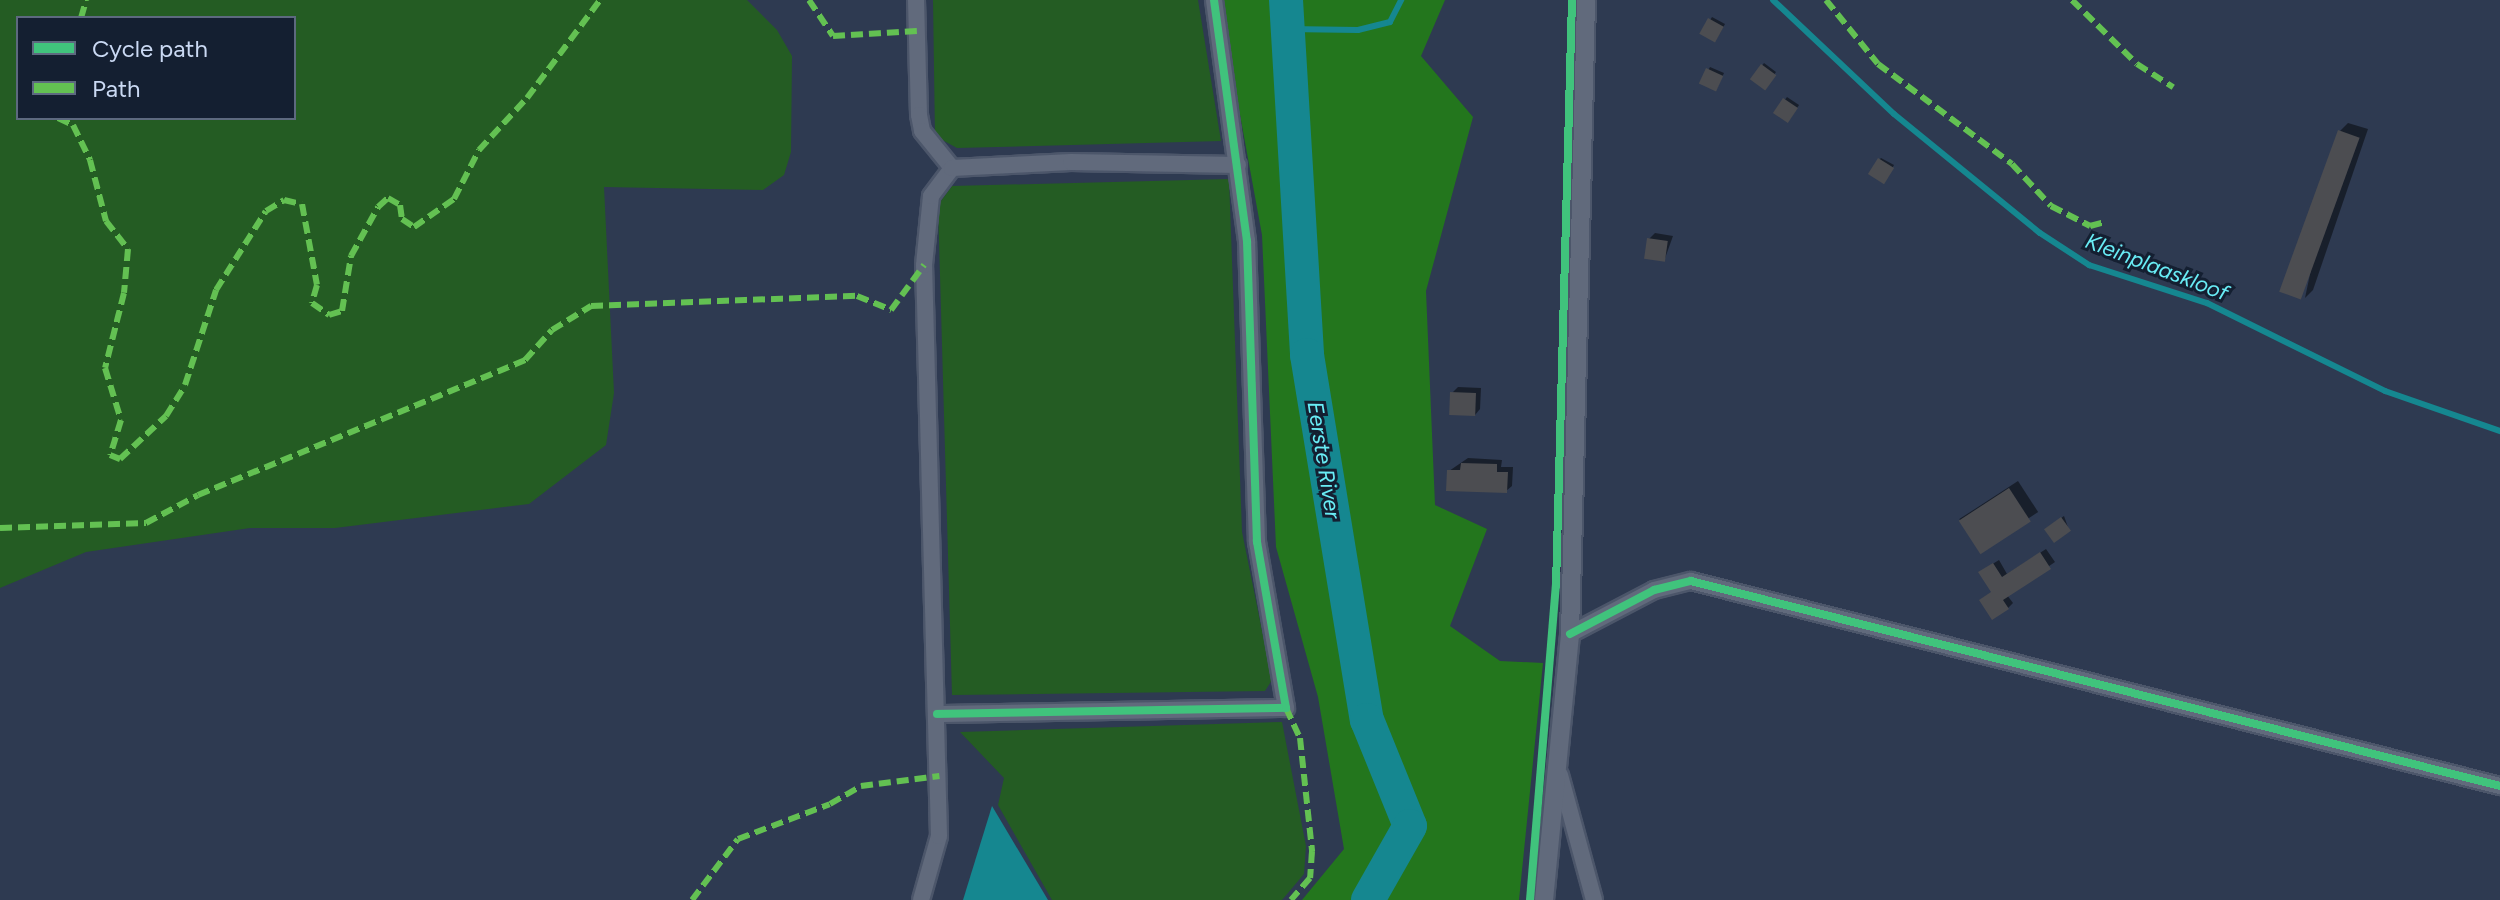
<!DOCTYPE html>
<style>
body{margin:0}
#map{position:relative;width:2500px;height:900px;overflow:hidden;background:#2e3a51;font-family:Figtree,sans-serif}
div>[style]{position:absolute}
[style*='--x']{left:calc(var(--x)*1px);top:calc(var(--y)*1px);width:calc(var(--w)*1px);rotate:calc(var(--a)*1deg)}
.green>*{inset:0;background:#245c23}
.forest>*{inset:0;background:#23761d}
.water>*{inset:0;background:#158790}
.shadow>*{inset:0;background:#0007;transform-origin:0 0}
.stream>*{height:6px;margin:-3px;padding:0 3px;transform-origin:3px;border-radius:3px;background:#158790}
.river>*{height:34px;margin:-17px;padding:0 17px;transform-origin:17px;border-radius:17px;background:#158790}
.building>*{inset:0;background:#4c4d51;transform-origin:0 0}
.roads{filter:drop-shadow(2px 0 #4c566a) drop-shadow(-2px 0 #4c566a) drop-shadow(0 2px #4c566a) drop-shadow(0 -2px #4c566a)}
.minor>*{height:16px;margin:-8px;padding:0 8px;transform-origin:8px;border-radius:8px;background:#616a7c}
.tertiary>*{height:18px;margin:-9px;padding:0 9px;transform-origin:9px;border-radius:9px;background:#616a7c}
.quiet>*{height:6px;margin-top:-3px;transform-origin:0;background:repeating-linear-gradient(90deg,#63c152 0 12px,transparent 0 18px)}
.cycleway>*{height:8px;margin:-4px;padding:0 4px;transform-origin:4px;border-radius:4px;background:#40c37c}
span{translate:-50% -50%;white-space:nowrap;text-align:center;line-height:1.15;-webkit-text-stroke:6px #141f31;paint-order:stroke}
.water-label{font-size:22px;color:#69edf6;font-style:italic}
.legend{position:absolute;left:16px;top:16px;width:280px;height:104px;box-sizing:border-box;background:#141f31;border:2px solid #5d697f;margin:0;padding:10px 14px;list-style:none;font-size:24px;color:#cad9f3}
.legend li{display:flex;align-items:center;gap:16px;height:40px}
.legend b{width:40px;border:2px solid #5d697f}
</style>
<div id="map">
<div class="green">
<div style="clip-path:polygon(evenodd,0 0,747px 0,777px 30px,792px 56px,791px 152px,784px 175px,763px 190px,604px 187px,614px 393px,606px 445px,529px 504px,335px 528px,250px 528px,86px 552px,0 588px,0 0,18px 18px,294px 18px,294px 118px,18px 118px,18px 18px)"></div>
<div style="clip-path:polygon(933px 0,1198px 0,1221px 141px,957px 148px,935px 136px)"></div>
<div style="clip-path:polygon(1229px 179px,1242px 532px,1272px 680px,1265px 691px,952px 695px,938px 205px,952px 186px)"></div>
<div style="clip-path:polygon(1282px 722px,1306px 846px,1304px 874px,1282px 900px,1052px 900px,998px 805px,1004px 778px,960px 732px)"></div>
</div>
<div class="forest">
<div style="clip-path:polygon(1219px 0,1445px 0,1421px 56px,1473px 117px,1426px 291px,1435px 505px,1487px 529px,1450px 626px,1500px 661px,1543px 663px,1519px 900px,1302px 900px,1344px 849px,1318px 697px,1276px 547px,1262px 235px)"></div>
</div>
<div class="water">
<div style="clip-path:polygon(992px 806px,1048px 900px,963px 900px)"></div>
</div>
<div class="shadow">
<div style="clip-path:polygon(1712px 17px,1725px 24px,1717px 38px,1702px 33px)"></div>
<div style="left:1764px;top:63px;width:15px;height:19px;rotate:37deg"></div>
<div style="clip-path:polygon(1710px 67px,1724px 73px,1717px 88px,1701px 83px)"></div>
<div style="clip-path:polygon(1787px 97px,1799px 105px,1790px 119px,1776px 112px)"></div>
<div style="clip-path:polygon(2348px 123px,2368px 129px,2313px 290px,2305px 298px,2340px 131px)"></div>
<div style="clip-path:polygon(1881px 158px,1894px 165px,1886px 179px,1879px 160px)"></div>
<div style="clip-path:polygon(1655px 233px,1673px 236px,1664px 261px,1649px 239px)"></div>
<div style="clip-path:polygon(1458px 387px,1481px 388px,1480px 409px,1475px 415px,1452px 393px)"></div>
<div style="clip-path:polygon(1468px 458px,1502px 460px,1501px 467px,1513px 467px,1512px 486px,1506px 491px,1449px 471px)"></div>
<div style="left:2018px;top:481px;width:37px;height:70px;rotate:57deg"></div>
<div style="clip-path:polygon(2064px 516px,2069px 530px,2048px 527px)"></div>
<div style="clip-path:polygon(2046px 549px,2055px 562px,2007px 595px,2013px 603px,2008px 608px,1993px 591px,1986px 568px,1999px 560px,2007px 574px)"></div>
</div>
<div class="stream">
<div style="--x:1773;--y:0;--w:166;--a:43.3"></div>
<div style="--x:1894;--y:114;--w:188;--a:39.2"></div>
<div style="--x:2040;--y:233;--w:59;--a:33.1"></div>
<div style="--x:2089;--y:265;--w:124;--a:17.9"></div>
<div style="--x:2207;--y:303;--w:199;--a:26.3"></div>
<div style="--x:2385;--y:391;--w:122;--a:19.2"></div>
<div style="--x:1288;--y:29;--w:70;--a:0.8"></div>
<div style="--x:1358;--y:30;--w:33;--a:-14"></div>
<div style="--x:1390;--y:22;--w:25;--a:-63"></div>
</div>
<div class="river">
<div style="--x:1286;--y:0;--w:356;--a:86.6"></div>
<div style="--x:1307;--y:355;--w:370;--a:80.7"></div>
<div style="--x:1367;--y:720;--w:114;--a:67.9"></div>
<div style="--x:1410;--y:826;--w:85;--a:119.6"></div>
</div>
<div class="building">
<div style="left:1708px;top:18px;width:18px;height:18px;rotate:29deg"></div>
<div style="left:1761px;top:64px;width:19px;height:19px;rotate:36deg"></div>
<div style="left:1706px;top:68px;width:19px;height:17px;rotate:25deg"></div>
<div style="left:1783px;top:98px;width:18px;height:18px;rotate:34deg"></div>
<div style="left:2338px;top:130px;width:23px;height:172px;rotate:20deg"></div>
<div style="left:1878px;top:158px;width:19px;height:19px;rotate:32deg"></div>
<div style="left:1647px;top:238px;width:21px;height:21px;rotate:8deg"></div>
<div style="left:1450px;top:392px;width:26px;height:23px;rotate:2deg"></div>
<div style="clip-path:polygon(1461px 463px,1497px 464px,1497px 472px,1508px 472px,1507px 493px,1446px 491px,1447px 470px,1460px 470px)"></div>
<div style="left:2009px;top:488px;width:40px;height:60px;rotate:57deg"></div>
<div style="left:2061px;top:517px;width:17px;height:21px;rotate:54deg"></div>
<div style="clip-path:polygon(2040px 552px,2051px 569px,2003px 600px,2009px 609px,1992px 620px,1979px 600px,1991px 592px,1978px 572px,1993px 563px,2002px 577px)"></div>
</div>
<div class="roads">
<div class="minor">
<div style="--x:916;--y:0;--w:115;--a:88.5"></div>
<div style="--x:919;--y:115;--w:16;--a:79"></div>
<div style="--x:922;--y:131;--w:48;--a:51"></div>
<div style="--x:1570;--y:634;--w:95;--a:-27.6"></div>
<div style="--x:1654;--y:590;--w:38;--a:-14"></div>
<div style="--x:1691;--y:581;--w:835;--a:14.22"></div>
<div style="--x:937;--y:714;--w:349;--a:-1"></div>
<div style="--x:1286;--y:708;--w:169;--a:-99.9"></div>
<div style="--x:1257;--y:542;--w:301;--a:-91.9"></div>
<div style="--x:1247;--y:241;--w:243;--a:-97.8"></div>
<div style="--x:1560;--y:775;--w:130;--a:74.8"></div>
<div style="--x:921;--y:900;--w:66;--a:-74.3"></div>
<div style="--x:939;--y:836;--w:571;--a:-91.5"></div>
<div style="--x:924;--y:265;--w:69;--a:-84.2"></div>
<div style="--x:931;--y:196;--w:35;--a:-53"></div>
<div style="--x:952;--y:168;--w:119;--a:-2.9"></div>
<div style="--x:1071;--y:162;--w:167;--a:1"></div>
</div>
<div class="tertiary">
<div style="--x:1544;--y:900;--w:267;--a:-84.4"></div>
<div style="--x:1570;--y:634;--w:634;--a:-88.55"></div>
</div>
</div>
<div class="quiet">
<div style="--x:809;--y:0;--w:43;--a:56.3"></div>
<div style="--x:833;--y:36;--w:84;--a:-3.4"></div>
<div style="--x:1826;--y:0;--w:82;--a:50.9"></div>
<div style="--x:1878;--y:64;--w:167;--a:36.7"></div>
<div style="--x:2012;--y:164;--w:57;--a:47.1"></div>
<div style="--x:2051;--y:206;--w:44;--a:27.1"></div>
<div style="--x:2090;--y:226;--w:16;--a:-15"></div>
<div style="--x:2072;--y:0;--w:91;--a:44.6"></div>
<div style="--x:2137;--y:64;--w:43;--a:32.6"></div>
<div style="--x:81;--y:18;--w:19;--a:-74"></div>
<div style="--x:58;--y:118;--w:17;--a:25"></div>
<div style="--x:73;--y:125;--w:39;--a:64"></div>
<div style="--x:90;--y:160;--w:63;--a:75.3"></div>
<div style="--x:106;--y:221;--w:36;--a:52"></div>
<div style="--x:128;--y:249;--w:44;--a:95.2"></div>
<div style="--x:124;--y:293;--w:77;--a:104.2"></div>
<div style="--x:105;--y:368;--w:54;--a:72.9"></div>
<div style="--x:121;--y:420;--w:37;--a:107"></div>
<div style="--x:110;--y:455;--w:11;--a:22"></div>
<div style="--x:120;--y:459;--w:63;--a:-43.1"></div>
<div style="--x:166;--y:416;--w:36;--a:-58"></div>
<div style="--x:185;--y:385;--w:100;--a:-71.9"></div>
<div style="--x:216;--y:290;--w:93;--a:-57.7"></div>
<div style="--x:266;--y:211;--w:21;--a:-31"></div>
<div style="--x:284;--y:200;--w:18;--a:13"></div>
<div style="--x:302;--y:204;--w:82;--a:79.5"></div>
<div style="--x:317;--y:285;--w:19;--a:106"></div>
<div style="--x:312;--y:303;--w:21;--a:35"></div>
<div style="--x:329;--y:315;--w:14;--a:-17"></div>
<div style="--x:342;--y:311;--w:56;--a:-80.7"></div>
<div style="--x:351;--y:256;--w:56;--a:-61.1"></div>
<div style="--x:378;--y:207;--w:13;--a:-42"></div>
<div style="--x:388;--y:198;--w:14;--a:30"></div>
<div style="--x:400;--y:205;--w:14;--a:82"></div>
<div style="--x:402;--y:219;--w:14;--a:34"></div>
<div style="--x:414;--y:227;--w:49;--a:-35"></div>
<div style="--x:454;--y:199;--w:55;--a:-63"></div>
<div style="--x:479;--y:150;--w:71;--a:-47.3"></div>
<div style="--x:527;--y:98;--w:122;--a:-53.3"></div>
<div style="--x:0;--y:528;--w:146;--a:-2"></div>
<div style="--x:146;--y:523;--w:59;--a:-28.3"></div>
<div style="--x:198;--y:495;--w:354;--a:-22.4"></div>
<div style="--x:525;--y:360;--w:40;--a:-48"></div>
<div style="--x:552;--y:330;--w:46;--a:-31.6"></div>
<div style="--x:591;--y:306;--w:266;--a:-2.2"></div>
<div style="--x:857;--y:296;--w:37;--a:22"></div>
<div style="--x:891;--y:310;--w:56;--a:-53.7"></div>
<div style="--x:1286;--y:708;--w:33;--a:65"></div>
<div style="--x:1300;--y:738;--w:114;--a:83.9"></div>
<div style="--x:1312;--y:851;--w:27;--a:94"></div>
<div style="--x:1310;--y:878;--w:29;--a:131"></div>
<div style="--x:692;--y:900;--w:76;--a:-53"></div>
<div style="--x:738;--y:839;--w:98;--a:-20.8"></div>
<div style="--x:830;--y:804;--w:36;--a:-30"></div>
<div style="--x:861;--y:786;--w:79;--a:-7.3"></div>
</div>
<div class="cycleway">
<div style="--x:1570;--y:634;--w:95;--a:-27.6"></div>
<div style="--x:1654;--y:590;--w:38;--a:-14"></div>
<div style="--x:1691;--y:581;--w:835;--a:14.22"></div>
<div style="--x:937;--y:714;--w:349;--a:-1"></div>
<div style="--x:1286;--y:708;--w:169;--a:-99.9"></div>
<div style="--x:1257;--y:542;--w:301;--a:-91.9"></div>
<div style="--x:1247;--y:241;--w:243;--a:-97.8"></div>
<div style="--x:1530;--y:900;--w:315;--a:-85.3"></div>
<div style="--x:1556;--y:586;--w:586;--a:-88.44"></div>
</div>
<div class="water-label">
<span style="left:2157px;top:267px;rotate:21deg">Kleinplaaskloof</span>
<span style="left:1324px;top:460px;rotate:81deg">Eerste River</span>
</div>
<ul class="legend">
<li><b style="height:10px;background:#40c37c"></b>Cycle path</li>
<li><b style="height:10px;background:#63c152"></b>Path</li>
</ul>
</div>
